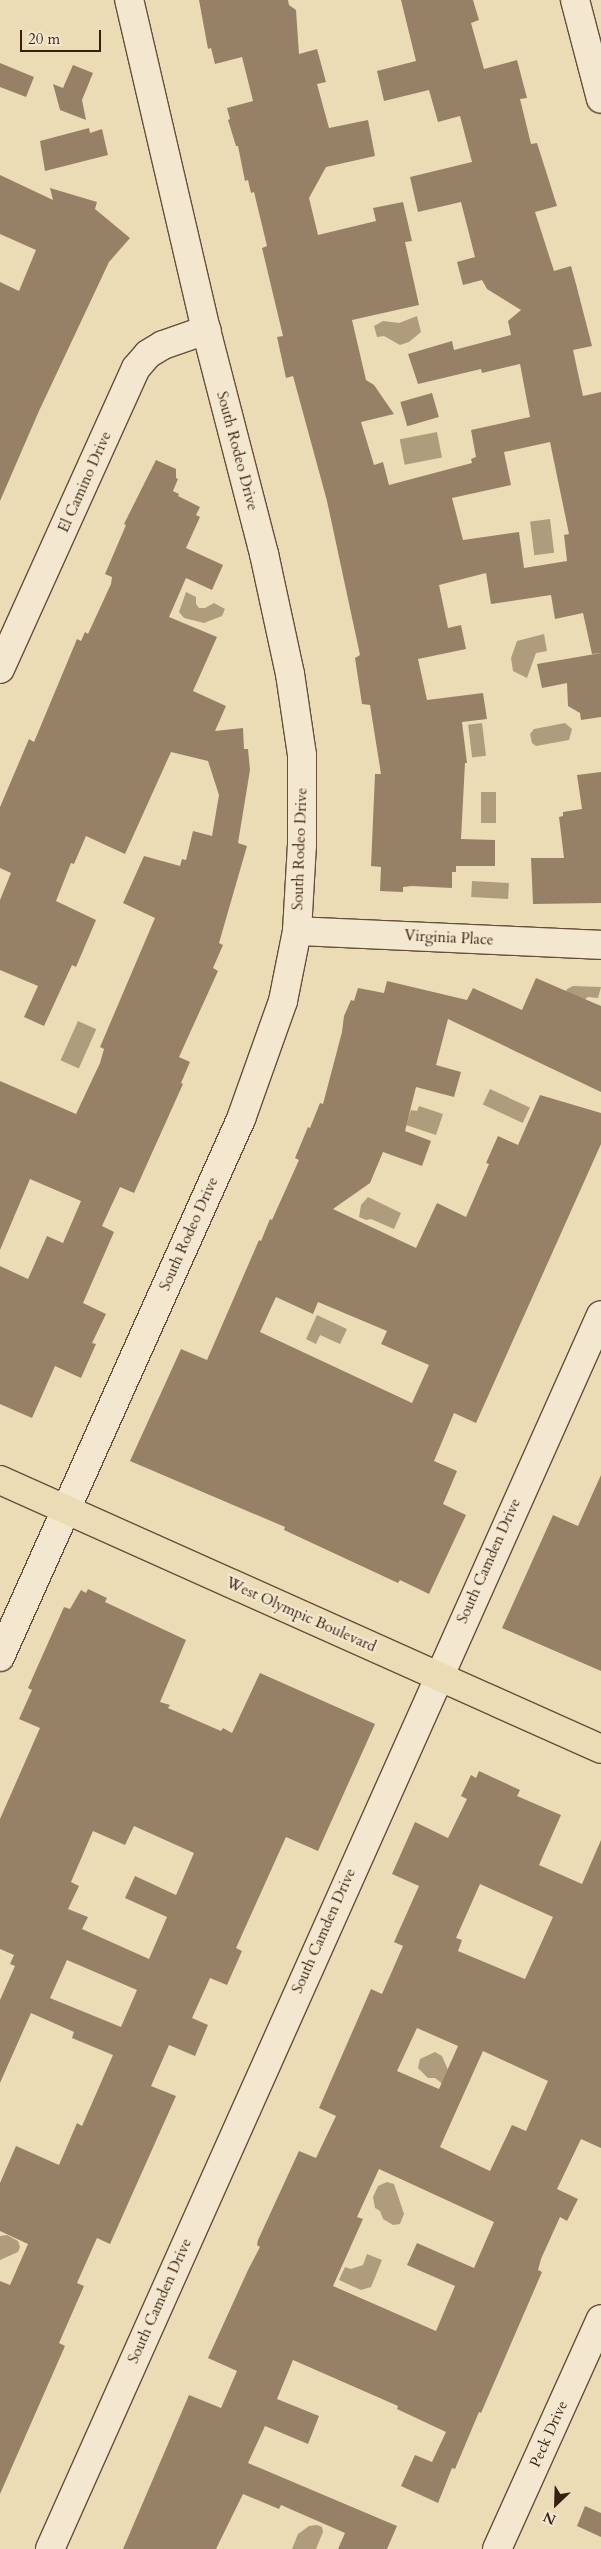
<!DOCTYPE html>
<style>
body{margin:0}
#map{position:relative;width:601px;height:2549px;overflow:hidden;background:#ecdcb5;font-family:Cardo,serif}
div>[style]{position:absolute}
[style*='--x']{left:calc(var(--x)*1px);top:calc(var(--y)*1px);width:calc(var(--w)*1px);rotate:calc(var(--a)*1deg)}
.water>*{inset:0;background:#af9c7d;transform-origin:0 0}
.building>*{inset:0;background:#978166;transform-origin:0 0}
.roads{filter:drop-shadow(1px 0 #664e3a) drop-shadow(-1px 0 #664e3a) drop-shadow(0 1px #664e3a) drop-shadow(0 -1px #664e3a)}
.street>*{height:28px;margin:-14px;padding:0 14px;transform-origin:14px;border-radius:14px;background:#f3e8cf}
.primary>*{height:28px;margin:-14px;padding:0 14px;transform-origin:14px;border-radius:14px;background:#ecdcb5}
span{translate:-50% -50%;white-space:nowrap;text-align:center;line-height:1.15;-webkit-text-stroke:4.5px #f3e8cf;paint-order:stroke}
.street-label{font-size:15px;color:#3a1f11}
.north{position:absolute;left:531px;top:2479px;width:50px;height:50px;-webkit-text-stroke:4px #f3e8cf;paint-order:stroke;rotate:204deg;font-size:14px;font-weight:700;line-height:20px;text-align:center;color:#3a1f11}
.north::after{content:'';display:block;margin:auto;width:18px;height:22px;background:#3a1f11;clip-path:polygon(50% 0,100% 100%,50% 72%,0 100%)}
.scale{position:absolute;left:20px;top:30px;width:81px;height:22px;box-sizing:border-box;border:2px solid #3a1f11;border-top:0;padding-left:6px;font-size:15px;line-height:18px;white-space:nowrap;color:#3a1f11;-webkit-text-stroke:4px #f3e8cf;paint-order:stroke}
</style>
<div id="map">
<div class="water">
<div style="clip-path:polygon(417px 316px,421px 332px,409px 342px,400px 345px,384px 336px,377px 337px,374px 326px,383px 321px,399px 323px)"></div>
<div style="left:437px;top:432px;width:26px;height:38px;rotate:79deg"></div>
<div style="left:550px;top:519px;width:34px;height:20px;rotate:83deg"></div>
<div style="clip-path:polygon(186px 592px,196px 597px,196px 604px,199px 608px,205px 608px,214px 603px,225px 609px,222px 616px,204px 623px,184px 618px,179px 612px)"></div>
<div style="clip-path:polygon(544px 634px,547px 651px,536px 653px,527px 678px,513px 671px,511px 658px,517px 641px)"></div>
<div style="left:482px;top:723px;width:33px;height:14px;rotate:83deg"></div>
<div style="clip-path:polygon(565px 723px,572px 729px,569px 740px,536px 746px,532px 743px,530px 734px,534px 729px)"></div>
<div style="left:481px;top:792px;width:15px;height:31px"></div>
<div style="left:472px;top:881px;width:37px;height:16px;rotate:3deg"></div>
<div style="clip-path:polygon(573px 986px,601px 987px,598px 998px,588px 997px,583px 1001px,563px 998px,567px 989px)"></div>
<div style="left:78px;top:1021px;width:20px;height:43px;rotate:24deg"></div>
<div style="left:490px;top:1089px;width:44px;height:17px;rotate:25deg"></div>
<div style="clip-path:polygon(419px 1106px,443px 1114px,436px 1135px,406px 1125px,411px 1110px,417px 1111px)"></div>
<div style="clip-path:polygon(368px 1197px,401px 1213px,394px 1229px,371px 1219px,366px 1220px,359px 1217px,361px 1205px)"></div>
<div style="clip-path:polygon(317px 1315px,347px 1329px,340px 1344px,320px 1335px,316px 1344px,306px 1339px)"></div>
<div style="clip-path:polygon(435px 2052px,442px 2056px,448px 2070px,444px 2085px,435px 2078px,428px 2078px,418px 2068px,420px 2059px)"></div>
<div style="clip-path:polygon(387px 2182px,394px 2184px,404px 2214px,400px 2224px,393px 2225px,383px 2219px,380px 2211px,375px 2208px,373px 2197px,378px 2186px)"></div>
<div style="clip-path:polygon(7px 2235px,18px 2241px,20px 2247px,18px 2252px,0 2260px,0 2236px)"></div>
<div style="clip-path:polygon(367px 2254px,382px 2260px,371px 2287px,361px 2290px,339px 2280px,345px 2267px,351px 2269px,363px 2265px)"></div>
<div style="clip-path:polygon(317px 2525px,322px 2527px,323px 2532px,316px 2549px,292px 2549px,298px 2534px,309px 2526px)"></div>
</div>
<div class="building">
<div style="clip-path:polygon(evenodd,199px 0,288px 0,289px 5px,296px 10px,299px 54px,317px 49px,326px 82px,317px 84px,329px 128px,368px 120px,375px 156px,326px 167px,309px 198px,318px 235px,376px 221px,373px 208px,403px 202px,412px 241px,405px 242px,419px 305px,352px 320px,366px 380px,374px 385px,394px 414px,361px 422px,374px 465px,383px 462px,389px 485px,472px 463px,471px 459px,476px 457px,471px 430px,530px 417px,520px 364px,482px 373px,481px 369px,418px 384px,408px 354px,452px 341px,454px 350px,511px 335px,508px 321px,521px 310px,487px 289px,482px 280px,463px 285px,457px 262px,475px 257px,461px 202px,418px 212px,410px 177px,472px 162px,460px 116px,438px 122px,429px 90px,384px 101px,377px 71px,416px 61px,401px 0,473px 0,479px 20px,471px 23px,484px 69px,517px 60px,527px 98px,520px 99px,531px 144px,537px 143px,557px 206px,535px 212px,554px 271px,571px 266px,576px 284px,592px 346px,573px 350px,583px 396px,601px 392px,601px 653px,592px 654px,583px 613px,555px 619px,551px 595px,491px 604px,486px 573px,439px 585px,448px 628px,461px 625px,466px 649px,418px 659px,427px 700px,483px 693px,487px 719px,462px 722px,467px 763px,465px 763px,461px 839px,495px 840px,495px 866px,456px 866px,456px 872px,452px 872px,452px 888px,412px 886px,403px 887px,403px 892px,380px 891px,381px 867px,371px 866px,375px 774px,381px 774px,370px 705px,362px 704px,355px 658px,360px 655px,327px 501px,293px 376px,286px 378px,277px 337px,283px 336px,262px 248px,267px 246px,254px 192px,251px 193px,248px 180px,245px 181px,238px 146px,236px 146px,228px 120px,230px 119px,227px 108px,253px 101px,242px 57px,215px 64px,211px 48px,208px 49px,199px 0,550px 442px,569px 534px,564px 535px,567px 561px,524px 568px,519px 532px,463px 540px,452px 498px,511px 485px,504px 452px,550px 442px)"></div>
<div style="clip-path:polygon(0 63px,34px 77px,26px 97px,0 87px)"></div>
<div style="clip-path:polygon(73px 65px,93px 73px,82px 100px,86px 120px,60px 110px,53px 84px,63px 88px)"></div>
<div style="clip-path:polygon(89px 128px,90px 133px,102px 129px,108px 155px,45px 171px,40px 141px)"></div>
<div style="clip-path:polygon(0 175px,53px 200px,50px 188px,97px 202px,95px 209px,130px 238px,109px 262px,39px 411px,0 501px,0 282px,19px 291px,36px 250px,0 234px)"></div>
<div style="left:432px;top:393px;width:25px;height:33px;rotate:74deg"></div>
<div style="clip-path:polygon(156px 460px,176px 469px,176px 478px,178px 479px,173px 491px,179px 494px,178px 496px,200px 507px,196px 515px,200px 517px,186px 548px,223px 565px,212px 590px,186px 578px,169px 617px,217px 637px,193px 691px,226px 706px,215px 731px,243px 728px,244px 749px,248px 749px,250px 770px,238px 843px,247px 846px,219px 943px,223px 945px,213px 968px,218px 971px,179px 1057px,190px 1062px,181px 1083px,183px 1084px,134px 1193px,120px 1187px,102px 1226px,114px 1232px,83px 1303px,106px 1314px,92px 1343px,96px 1344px,81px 1378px,55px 1366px,32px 1418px,0 1404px,0 1266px,28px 1279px,47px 1236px,63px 1243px,81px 1201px,30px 1179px,0 1250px,0 1081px,76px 1114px,100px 1063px,104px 1049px,100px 1047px,155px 918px,123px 903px,144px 856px,180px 866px,182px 859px,186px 860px,193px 831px,212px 836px,219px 795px,208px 761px,171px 752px,125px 854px,86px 836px,74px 864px,71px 863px,56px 901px,96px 920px,76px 967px,72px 965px,44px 1026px,24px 1017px,38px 986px,0 970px,0 900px,11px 873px,0 868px,0 807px,29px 739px,34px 742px,77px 639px,81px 641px,85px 632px,88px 634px,111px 584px,112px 577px,105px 574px,126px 525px,124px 524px)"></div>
<div style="clip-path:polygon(601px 653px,601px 717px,581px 720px,580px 713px,568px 706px,567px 683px,542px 688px,537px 664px)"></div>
<div style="clip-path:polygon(601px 772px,601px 903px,533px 904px,531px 858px,564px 858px,559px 817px,563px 816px,563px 812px,582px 809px,577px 775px)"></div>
<div style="clip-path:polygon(evenodd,536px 978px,601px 1006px,601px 1092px,448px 1019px,436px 1065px,461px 1072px,454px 1097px,416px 1087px,405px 1131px,431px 1141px,422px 1166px,383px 1152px,370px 1183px,333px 1209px,416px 1248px,437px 1203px,466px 1217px,489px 1164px,486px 1163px,498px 1136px,518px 1145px,540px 1095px,601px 1113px,601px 1144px,476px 1423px,454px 1413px,434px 1461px,457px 1471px,443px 1504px,466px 1515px,429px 1594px,400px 1580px,398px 1583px,284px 1530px,285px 1527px,130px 1461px,181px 1349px,207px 1360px,259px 1240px,261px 1241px,270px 1219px,272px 1220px,299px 1160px,295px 1158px,308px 1127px,310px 1128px,320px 1103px,323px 1104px,342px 1032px,344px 1016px,351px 1000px,354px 1001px,358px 988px,384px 993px,387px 981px,467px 1000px,473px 988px,522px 1010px,536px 978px,276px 1297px,313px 1314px,318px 1302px,387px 1331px,381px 1344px,429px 1365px,412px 1403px,260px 1332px,276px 1297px)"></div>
<div style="clip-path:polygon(601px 1475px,601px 1671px,502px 1628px,553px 1515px,578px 1526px)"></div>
<div style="clip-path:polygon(evenodd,88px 1589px,107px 1598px,105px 1602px,186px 1640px,160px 1702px,170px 1705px,168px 1708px,221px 1731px,223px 1728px,232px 1733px,260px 1673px,375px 1724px,318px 1851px,286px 1837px,236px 1948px,242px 1951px,227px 1985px,210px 1978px,192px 2018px,208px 2025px,195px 2056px,169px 2045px,151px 2086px,176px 2096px,110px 2244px,97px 2238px,77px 2283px,84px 2286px,59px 2343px,65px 2346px,0 2494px,0 2281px,10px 2285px,28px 2244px,0 2231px,0 2183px,16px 2146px,59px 2165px,77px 2123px,82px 2126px,113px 2055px,72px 2038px,74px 2032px,31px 2013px,0 2083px,0 2000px,15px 1966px,10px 1964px,14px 1955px,0 1949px,0 1819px,40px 1728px,19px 1719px,32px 1690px,28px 1688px,64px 1607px,70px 1609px,81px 1590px,86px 1593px,88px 1589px,134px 1826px,194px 1853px,176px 1895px,135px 1876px,125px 1898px,167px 1917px,149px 1959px,82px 1929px,88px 1917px,68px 1909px,79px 1886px,71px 1882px,93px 1831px,125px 1845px,134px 1826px,88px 1589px,67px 1960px,137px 1990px,121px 2027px,50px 1998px,67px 1960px)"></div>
<div style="clip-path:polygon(evenodd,479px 1771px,520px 1790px,517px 1796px,561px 1815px,539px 1865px,582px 1884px,601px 1840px,601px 2148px,581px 2139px,557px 2189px,578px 2199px,567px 2221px,560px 2217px,541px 2259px,538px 2270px,542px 2272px,481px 2413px,479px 2412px,455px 2469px,452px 2468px,438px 2503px,401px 2486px,415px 2455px,432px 2462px,446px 2432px,397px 2409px,398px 2406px,293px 2360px,277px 2399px,319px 2416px,308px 2444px,265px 2426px,248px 2463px,397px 2526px,387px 2549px,338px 2549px,345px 2533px,281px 2505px,279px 2509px,243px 2494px,216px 2549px,123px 2549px,189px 2395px,221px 2408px,237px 2371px,208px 2358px,248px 2270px,260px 2247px,257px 2245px,258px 2240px,299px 2151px,316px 2158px,336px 2116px,319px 2108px,371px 1989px,382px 1994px,403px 1946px,394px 1942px,419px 1886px,392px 1874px,415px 1822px,448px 1838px,467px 1799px,461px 1796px,471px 1775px,476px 1778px,479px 1771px,480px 1884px,553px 1917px,525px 1979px,458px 1951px,462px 1940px,456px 1938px,480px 1884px,479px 1771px,417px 2028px,458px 2046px,439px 2089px,397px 2071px,417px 2028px,479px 1771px,483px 2051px,548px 2081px,526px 2131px,512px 2125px,490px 2171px,440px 2147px,483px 2051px,479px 1771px,379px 2169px,494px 2222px,474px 2268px,417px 2243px,407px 2265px,455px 2286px,436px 2331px,333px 2286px,363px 2219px,357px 2217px,379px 2169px)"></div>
<div style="clip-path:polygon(585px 2506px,601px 2513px,601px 2537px,577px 2526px)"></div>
</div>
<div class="roads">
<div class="street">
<div style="--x:575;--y:0;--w:102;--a:75.3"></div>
<div style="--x:0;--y:669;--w:330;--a:-65.7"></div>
<div style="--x:136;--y:368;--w:18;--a:-49"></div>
<div style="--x:148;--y:354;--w:17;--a:-31"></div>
<div style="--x:163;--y:345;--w:46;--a:-19.2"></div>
<div style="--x:297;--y:931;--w:304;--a:2.6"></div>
<div style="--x:0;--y:1657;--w:590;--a:-65.87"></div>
<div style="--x:241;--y:1119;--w:125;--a:-70.4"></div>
<div style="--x:283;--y:1001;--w:71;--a:-78.7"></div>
<div style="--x:297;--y:931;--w:86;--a:-86.7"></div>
<div style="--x:302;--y:845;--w:90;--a:-90"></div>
<div style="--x:302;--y:755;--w:82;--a:-98.4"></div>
<div style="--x:290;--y:674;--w:123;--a:-102.2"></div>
<div style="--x:264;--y:554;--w:231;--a:-104.5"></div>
<div style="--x:206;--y:330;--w:339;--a:-103.1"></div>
<div style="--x:50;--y:2549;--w:1351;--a:-65.94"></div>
<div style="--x:497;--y:2549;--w:252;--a:-65.7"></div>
</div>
<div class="primary">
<div style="--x:0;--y:1480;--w:658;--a:24.11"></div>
</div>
</div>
<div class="street-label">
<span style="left:237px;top:451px;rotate:75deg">South Rodeo Drive</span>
<span style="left:85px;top:482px;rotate:-66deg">El Camino Drive</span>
<span style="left:300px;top:849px;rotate:-88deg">South Rodeo Drive</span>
<span style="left:449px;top:938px;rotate:3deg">Virginia Place</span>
<span style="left:189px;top:1234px;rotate:-66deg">South Rodeo Drive</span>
<span style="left:489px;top:1561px;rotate:-66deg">South Camden Drive</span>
<span style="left:301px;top:1615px;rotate:24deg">West Olympic Boulevard</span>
<span style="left:324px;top:1931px;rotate:-66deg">South Camden Drive</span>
<span style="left:160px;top:2301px;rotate:-66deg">South Camden Drive</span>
<span style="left:549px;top:2434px;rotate:-66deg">Peck Drive</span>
</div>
<div class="north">N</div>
<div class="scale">20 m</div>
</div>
